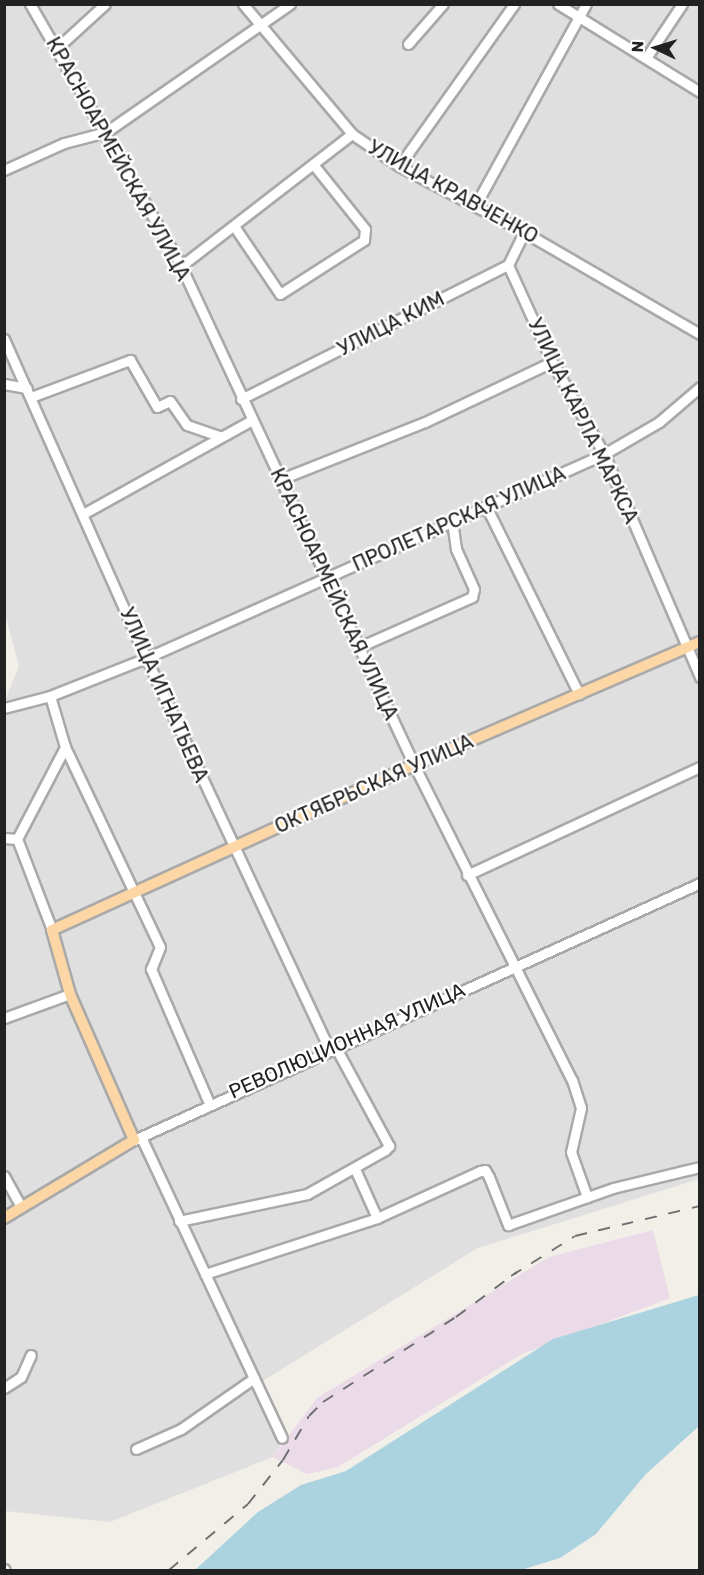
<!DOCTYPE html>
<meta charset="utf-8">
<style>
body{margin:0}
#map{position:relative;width:704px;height:1575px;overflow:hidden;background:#f2efe9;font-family:Rubik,sans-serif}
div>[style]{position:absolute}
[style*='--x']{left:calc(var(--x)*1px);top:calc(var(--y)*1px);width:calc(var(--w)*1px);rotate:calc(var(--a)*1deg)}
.residential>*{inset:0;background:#e0dfdf}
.industrial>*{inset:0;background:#ebdbe8}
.water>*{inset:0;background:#aad3df}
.roads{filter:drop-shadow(2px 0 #a9a9a9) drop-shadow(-2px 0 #a9a9a9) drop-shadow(0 2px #a9a9a9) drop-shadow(0 -2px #a9a9a9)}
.minor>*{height:9px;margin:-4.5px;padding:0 4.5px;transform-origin:4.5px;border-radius:4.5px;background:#fff}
.major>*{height:10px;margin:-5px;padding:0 5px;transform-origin:5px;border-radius:5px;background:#fcd6a4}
.rail>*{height:2px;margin-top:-1px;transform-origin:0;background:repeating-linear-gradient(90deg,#707070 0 12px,transparent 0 24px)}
span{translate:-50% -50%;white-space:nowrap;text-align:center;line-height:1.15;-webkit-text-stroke:5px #fff;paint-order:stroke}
.street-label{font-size:20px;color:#222}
.frame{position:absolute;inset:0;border:6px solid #222;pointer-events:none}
.north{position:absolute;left:626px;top:18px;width:60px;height:60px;-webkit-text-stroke:4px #fff;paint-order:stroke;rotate:274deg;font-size:16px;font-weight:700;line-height:24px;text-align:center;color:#222}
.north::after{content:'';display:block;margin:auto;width:21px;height:27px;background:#222;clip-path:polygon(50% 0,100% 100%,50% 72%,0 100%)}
</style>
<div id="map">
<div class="residential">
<div style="clip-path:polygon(5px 5px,699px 5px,699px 1179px,478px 1248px,251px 1388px,280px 1446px,273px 1457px,110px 1522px,5px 1511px,4px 703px,19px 666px,4px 610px)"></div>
</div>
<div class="industrial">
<div style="clip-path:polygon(653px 1230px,670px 1298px,522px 1354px,338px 1467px,307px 1474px,273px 1457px,317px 1398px,549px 1257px)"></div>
</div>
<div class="water">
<div style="clip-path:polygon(699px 1295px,699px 1426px,645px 1475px,596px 1534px,560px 1558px,521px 1570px,195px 1570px,258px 1512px,301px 1485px,346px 1471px,553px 1339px)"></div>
</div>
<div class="roads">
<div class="minor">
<div style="--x:30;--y:4;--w:302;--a:60"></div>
<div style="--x:181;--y:266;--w:551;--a:64.97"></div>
<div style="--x:414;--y:765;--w:352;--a:63.4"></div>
<div style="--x:572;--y:1080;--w:29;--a:72"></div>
<div style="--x:581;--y:1108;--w:45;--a:102.8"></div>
<div style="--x:571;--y:1152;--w:48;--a:70.4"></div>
<div style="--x:243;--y:4;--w:170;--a:50"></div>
<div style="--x:352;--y:134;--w:57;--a:34.2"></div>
<div style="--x:399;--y:166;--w:141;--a:27.8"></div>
<div style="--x:524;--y:232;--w:203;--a:30.1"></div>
<div style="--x:558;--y:4;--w:167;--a:31.8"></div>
<div style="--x:408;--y:44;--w:53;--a:-48.8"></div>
<div style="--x:57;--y:48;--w:65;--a:-42.5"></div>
<div style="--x:646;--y:58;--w:65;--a:-56.3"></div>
<div style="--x:399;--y:166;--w:199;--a:-54.6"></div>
<div style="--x:4;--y:170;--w:66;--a:-24.2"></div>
<div style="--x:64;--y:143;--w:43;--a:-14.7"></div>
<div style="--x:106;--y:132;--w:224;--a:-34.8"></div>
<div style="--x:475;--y:206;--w:230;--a:-61.2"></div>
<div style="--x:234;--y:226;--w:82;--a:55.9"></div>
<div style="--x:280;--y:294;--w:100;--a:-32.7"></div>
<div style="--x:364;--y:240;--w:11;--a:-85"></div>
<div style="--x:365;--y:229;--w:83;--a:-128.7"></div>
<div style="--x:508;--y:265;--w:107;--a:65.6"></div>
<div style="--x:552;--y:362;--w:106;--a:60.5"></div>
<div style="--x:604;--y:454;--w:243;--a:66.7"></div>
<div style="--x:181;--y:266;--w:216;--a:-37.7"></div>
<div style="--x:4;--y:339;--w:349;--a:66"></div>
<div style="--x:146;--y:658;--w:431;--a:64.9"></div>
<div style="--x:4;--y:384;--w:23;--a:10"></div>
<div style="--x:31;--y:397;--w:106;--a:-20.5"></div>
<div style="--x:130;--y:360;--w:54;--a:60.1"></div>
<div style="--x:157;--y:407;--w:14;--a:-25"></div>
<div style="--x:170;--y:401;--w:29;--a:55"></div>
<div style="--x:187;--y:425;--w:36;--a:19"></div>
<div style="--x:241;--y:399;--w:299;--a:-26.7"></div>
<div style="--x:508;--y:265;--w:37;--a:-64"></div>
<div style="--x:281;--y:479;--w:155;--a:-21.6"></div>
<div style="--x:425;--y:422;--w:140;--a:-25.3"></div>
<div style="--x:486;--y:506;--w:210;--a:63.7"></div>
<div style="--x:83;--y:514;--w:193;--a:-29.1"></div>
<div style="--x:359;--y:647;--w:124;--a:-23.9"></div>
<div style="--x:472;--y:597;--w:8;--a:-76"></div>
<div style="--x:474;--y:589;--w:44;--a:-114.2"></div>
<div style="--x:456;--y:549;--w:28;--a:-98"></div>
<div style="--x:50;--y:696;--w:53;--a:73.6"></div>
<div style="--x:65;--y:747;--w:221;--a:64.6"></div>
<div style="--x:160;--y:947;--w:24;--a:112"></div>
<div style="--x:151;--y:969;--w:146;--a:66.6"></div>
<div style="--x:4;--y:708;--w:48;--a:-14.6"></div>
<div style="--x:50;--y:696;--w:103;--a:-21.6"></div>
<div style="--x:146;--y:658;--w:501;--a:-24.01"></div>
<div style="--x:604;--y:454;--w:64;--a:-30.2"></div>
<div style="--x:659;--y:422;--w:54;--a:-40.5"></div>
<div style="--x:4;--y:838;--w:13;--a:4"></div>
<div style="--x:467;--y:875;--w:257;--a:-24.9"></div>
<div style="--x:52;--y:930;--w:97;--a:-111"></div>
<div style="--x:17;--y:839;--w:104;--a:-62.4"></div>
<div style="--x:4;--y:1018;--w:70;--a:-20"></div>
<div style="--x:141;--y:1137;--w:332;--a:64.9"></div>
<div style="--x:134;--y:1140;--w:622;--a:-24.42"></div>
<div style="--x:355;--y:1169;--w:54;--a:65.8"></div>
<div style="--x:4;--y:1176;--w:35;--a:61"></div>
<div style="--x:179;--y:1221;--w:131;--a:-11.9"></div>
<div style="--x:307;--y:1194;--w:90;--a:-29.4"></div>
<div style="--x:385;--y:1150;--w:6;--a:-45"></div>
<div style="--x:389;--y:1146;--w:114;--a:-118.4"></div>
<div style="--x:205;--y:1274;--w:181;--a:-18"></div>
<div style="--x:377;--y:1218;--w:113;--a:-24.5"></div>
<div style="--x:480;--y:1171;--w:5;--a:-11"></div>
<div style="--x:485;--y:1170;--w:8;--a:60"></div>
<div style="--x:489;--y:1177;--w:52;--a:68.4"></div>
<div style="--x:508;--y:1225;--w:111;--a:-19.4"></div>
<div style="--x:613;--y:1188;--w:89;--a:-13.6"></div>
<div style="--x:4;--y:1388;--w:20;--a:-33"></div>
<div style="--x:21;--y:1377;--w:24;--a:-66"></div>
<div style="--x:136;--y:1449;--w:49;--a:-24"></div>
<div style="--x:181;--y:1429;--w:89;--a:-34.9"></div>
<div style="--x:4;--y:1569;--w:1;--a:45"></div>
</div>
<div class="major">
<div style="--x:4;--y:1218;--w:152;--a:-31"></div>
<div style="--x:134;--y:1140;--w:159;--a:-113.7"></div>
<div style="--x:70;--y:994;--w:66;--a:-105.7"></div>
<div style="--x:52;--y:930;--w:398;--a:-24.5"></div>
<div style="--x:414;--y:765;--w:311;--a:-23.3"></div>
</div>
</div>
<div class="rail">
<div style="--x:511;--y:1276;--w:75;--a:-32"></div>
<div style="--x:575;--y:1236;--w:129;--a:-13.5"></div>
<div style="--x:169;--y:1570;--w:103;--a:-39.9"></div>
<div style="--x:248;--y:1504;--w:56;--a:-51.5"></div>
<div style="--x:283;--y:1460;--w:51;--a:-59.4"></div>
<div style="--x:309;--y:1416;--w:20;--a:-45"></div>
<div style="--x:323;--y:1402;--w:158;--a:-32.6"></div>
<div style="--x:456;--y:1317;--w:76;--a:-36.4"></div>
</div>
<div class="street-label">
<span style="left:118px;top:159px;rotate:61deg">КРАСНОАРМЕЙСКАЯ УЛИЦА</span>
<span style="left:453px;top:192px;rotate:29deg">УЛИЦА КРАВЧЕНКО</span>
<span style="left:391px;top:324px;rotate:-27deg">УЛИЦА КИМ</span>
<span style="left:583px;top:421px;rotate:64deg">УЛИЦА КАРЛА МАРКСА</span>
<span style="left:459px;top:519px;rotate:-24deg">ПРОЛЕТАРСКАЯ УЛИЦА</span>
<span style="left:334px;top:594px;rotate:65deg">КРАСНОАРМЕЙСКАЯ УЛИЦА</span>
<span style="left:164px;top:695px;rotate:66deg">УЛИЦА ИГНАТЬЕВА</span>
<span style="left:374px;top:784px;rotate:-24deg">ОКТЯБРЬСКАЯ УЛИЦА</span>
<span style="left:347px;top:1041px;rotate:-24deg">РЕВОЛЮЦИОННАЯ УЛИЦА</span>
</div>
<div class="frame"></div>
<div class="north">N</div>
</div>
